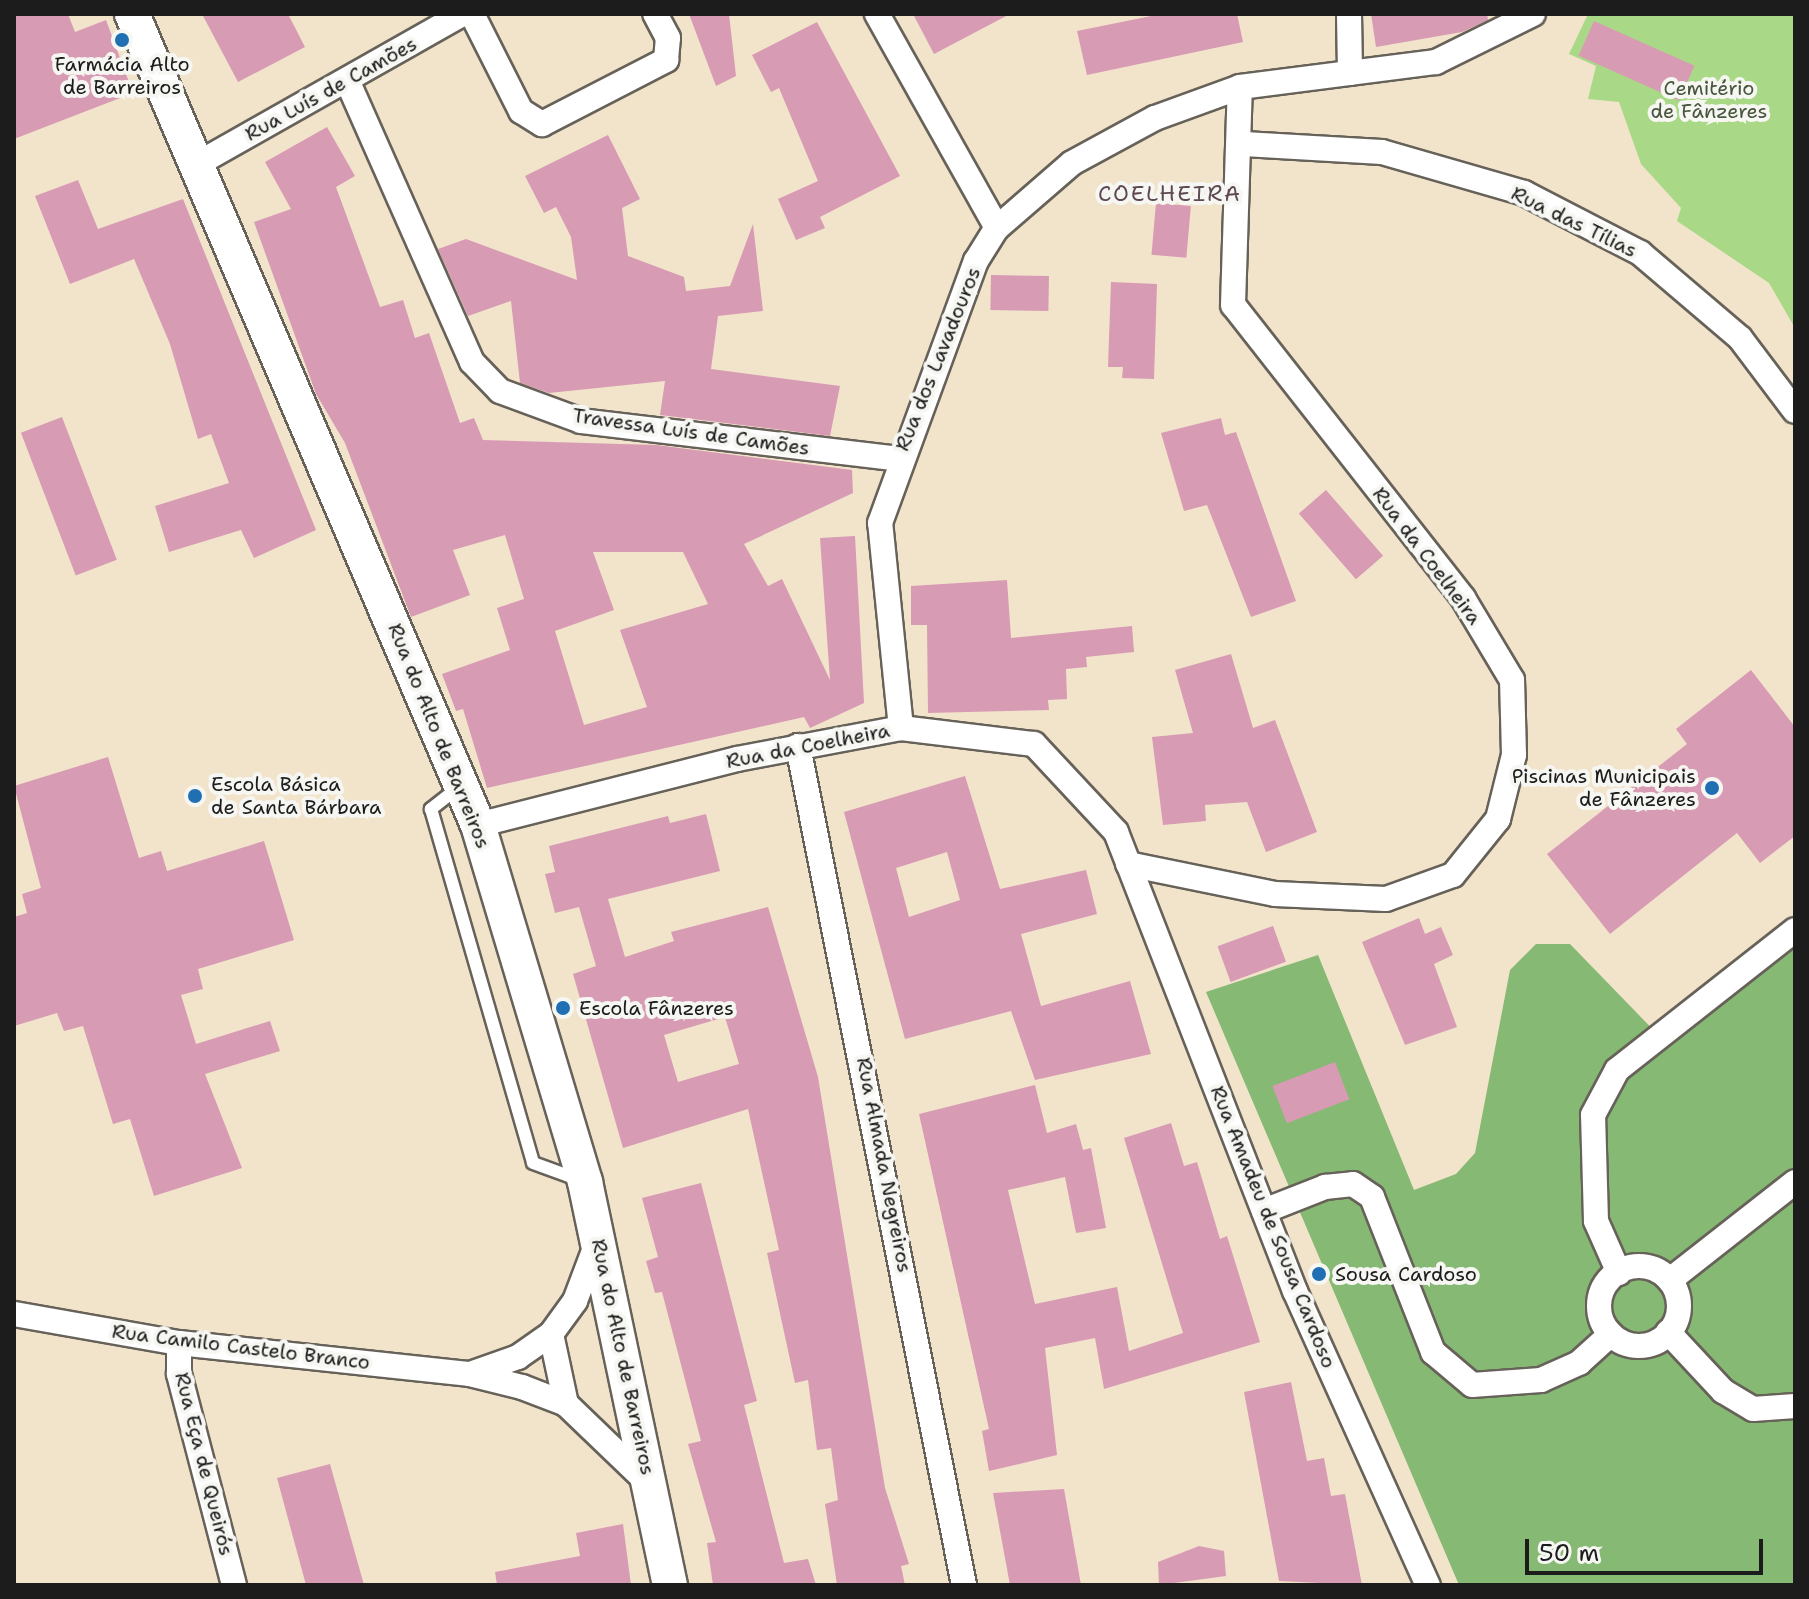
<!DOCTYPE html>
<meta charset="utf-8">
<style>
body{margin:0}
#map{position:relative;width:1809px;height:1599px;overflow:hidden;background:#f2e3cb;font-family:"Shantell Sans",sans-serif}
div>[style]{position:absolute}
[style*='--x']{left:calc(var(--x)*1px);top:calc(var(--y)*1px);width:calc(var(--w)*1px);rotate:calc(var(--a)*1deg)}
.green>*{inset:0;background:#a9d986}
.forest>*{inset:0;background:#86b973}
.building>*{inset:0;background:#d89bb4;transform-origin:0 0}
.roads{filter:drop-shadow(2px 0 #676259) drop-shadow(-2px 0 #676259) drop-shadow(0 2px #676259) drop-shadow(0 -2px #676259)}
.lane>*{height:12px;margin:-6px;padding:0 6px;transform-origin:6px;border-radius:6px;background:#fff}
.street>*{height:24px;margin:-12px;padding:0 12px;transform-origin:12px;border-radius:12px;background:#fff}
.street>.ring{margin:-12px;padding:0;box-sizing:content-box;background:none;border:24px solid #fff;border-radius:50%}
.secondary>*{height:34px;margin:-17px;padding:0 17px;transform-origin:17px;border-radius:17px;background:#fff}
.dots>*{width:22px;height:22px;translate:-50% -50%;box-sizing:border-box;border:4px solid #f6f6f2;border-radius:50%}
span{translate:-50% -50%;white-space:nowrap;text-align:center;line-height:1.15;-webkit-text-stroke:8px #f6f6f2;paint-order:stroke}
.poi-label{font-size:20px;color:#1c1c1c}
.right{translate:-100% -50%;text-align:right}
.left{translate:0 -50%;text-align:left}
.park-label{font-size:20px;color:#46553c}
.street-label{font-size:20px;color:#1c1c1c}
.neighbourhood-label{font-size:22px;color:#5e4851;letter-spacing:2px}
.frame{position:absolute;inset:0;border:16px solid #1c1c1c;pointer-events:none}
.scale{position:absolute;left:1525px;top:1539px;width:238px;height:36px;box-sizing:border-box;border:4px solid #1c1c1c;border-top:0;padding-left:10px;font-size:24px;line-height:28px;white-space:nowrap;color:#1c1c1c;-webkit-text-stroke:6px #f6f6f2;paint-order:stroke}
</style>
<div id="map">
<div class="green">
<div style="clip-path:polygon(1588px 14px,1795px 14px,1795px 328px,1769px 283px,1677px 221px,1681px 208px,1641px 164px,1619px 102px,1588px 99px,1596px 66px,1569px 54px)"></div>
</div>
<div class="forest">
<div style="clip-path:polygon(1795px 943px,1795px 1585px,1459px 1585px,1206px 992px,1318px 955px,1414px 1190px,1456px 1174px,1475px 1153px,1510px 970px,1536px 944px,1570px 944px,1667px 1044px)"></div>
</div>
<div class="building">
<div style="clip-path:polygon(14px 14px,68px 14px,75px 32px,106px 20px,133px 93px,14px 139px)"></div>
<div style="clip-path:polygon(202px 14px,288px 14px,305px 47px,238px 82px)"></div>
<div style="clip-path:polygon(689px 14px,729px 14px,736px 76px,716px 86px)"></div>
<div style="clip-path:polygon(913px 14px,1010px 14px,934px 54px)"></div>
<div style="clip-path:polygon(1161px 14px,1237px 14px,1243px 42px,1087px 75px,1077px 31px)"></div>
<div style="clip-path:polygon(1371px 14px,1487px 14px,1488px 20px,1462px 32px,1376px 47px)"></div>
<div style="left:1594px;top:21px;width:110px;height:38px;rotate:24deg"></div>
<div style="clip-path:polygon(817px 22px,900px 176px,820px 217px,825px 228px,796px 240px,778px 199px,818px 181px,779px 88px,771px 92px,752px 55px)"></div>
<div style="clip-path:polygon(evenodd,327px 127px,355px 176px,336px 187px,380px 307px,403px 300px,415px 338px,429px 333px,460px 423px,474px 418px,483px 440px,656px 445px,852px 470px,853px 493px,744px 544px,768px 586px,782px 579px,830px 680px,820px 538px,855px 536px,864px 703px,810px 728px,804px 717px,487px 788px,463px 709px,456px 711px,442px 674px,510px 650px,497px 608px,524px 599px,505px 535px,453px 550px,470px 595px,411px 617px,345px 443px,316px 394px,254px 222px,291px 209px,265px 162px,327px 127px,593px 552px,683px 552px,708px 604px,620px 630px,647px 707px,584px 725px,555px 631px,614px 610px,593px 552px)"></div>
<div style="clip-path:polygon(608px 135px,640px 199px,622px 208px,628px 256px,684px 277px,686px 291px,730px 286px,753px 224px,763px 311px,718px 316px,711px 369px,840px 386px,830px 436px,660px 415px,665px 381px,549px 393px,520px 383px,511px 301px,468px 316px,438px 249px,466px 239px,577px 280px,571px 237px,556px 207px,544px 213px,525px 176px)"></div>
<div style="clip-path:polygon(78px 180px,98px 229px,183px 199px,316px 530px,254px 558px,241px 530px,169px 552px,155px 506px,229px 483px,211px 434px,198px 439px,170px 344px,134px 259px,70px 284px,35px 196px)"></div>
<div style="left:1156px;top:203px;width:35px;height:52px;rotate:5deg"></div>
<div style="left:991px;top:275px;width:58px;height:35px;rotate:1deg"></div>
<div style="clip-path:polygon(1111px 282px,1157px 284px,1154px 379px,1122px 378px,1123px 367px,1108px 367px)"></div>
<div style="left:62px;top:417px;width:153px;height:44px;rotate:69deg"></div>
<div style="clip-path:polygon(1221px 418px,1225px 435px,1236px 432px,1296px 601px,1251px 617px,1207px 505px,1184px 511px,1161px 433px)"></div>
<div style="left:1326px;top:490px;width:87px;height:36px;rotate:49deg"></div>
<div style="clip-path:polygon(1007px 580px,1011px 638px,1132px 626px,1134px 652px,1086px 657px,1087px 667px,1066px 669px,1067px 699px,1048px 700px,1049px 710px,928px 713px,927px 625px,911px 625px,911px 586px)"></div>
<div style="clip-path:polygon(1231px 654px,1253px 728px,1275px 720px,1317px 832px,1266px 852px,1247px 802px,1205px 805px,1206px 821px,1163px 825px,1152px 737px,1193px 733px,1175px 670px)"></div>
<div style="clip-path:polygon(1751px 670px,1795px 727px,1795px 836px,1760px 863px,1737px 833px,1610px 934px,1547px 854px,1687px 744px,1676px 729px)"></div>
<div style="clip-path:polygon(108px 757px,139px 858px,161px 851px,167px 871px,264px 841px,294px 940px,198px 969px,203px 989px,181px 995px,196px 1044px,270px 1021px,280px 1051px,205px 1074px,242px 1168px,154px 1196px,130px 1119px,113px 1124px,83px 1026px,64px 1031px,57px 1013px,14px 1026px,14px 917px,27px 913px,22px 894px,41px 888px,14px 786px)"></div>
<div style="clip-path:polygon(evenodd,965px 776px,1000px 889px,1086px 870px,1097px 914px,1021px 934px,1041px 1006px,1130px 981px,1151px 1054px,1035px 1080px,1011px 1011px,905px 1039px,844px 812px,965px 776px,947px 852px,960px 900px,909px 917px,896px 868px,947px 852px)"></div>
<div style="clip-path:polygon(evenodd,706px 814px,720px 871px,608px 899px,625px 957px,674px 941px,671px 932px,768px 907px,818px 1077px,885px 1488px,909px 1564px,901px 1566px,905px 1585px,837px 1585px,825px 1504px,838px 1500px,831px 1448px,817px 1450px,808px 1380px,795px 1383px,767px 1253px,779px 1250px,748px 1109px,623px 1148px,573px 974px,596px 966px,579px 907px,555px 913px,545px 874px,555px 872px,549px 846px,668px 816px,670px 823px,706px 814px,725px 1017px,739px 1064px,678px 1082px,664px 1035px,725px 1017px)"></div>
<div style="clip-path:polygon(1419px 918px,1425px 934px,1441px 927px,1453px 955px,1434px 964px,1457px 1027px,1405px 1045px,1362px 942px)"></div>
<div style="left:1273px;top:926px;width:38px;height:59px;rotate:70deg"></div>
<div style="left:1335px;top:1062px;width:40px;height:67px;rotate:69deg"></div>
<div style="clip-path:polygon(1035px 1085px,1047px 1133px,1076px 1124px,1083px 1150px,1091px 1148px,1106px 1228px,1076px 1233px,1065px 1177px,1008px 1190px,1035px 1304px,1117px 1287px,1129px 1351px,1183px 1333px,1124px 1138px,1171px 1123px,1184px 1166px,1197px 1162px,1220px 1239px,1227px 1236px,1260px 1342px,1104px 1389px,1095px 1338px,1045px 1348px,1057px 1455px,989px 1471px,982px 1431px,989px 1429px,919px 1114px)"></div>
<div style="clip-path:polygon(701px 1183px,757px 1401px,744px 1405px,784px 1563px,808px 1559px,816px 1585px,713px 1585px,707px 1543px,716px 1542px,688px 1444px,701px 1441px,662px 1292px,655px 1293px,646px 1261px,658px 1257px,642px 1198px)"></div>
<div style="clip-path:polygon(1291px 1382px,1307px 1461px,1324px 1458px,1331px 1496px,1345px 1494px,1362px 1585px,1279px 1581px,1244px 1392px)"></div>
<div style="clip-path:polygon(330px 1464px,364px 1585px,306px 1585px,277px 1478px)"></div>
<div style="clip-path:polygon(1064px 1489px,1081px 1585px,1010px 1585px,993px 1493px)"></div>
<div style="clip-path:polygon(623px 1524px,631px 1585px,497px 1585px,495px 1572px,580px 1556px,576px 1533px)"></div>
<div style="clip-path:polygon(1199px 1546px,1224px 1551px,1226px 1576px,1159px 1585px,1158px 1562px)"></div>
</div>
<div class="roads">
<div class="lane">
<div style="--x:459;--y:787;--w:36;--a:142"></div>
<div style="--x:431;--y:809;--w:368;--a:73.9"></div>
<div style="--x:533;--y:1163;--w:50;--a:19.9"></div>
</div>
<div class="street">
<div style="--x:472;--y:14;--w:109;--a:63.2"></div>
<div style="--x:521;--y:111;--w:25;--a:32"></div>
<div style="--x:542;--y:124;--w:140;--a:-27.3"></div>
<div style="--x:666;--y:60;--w:22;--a:-85"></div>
<div style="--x:668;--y:38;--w:27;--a:-118"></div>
<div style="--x:877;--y:14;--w:245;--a:60.7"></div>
<div style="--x:1349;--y:14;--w:59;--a:89"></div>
<div style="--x:347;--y:80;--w:308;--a:66.1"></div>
<div style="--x:472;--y:362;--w:40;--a:46"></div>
<div style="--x:500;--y:391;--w:86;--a:20.3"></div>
<div style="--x:581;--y:421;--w:319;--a:6.8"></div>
<div style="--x:1244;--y:144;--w:138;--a:3.3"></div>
<div style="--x:1382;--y:152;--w:148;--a:16.1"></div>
<div style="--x:1524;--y:193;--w:131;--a:27.3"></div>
<div style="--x:1640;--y:253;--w:131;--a:40.4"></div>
<div style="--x:1740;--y:338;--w:91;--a:53"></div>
<div style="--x:199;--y:163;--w:302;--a:-29.5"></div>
<div style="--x:901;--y:728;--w:206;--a:-95.8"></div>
<div style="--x:880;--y:523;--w:279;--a:-69.9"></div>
<div style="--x:976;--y:261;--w:39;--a:-58"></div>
<div style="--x:997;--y:228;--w:99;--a:-40.9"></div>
<div style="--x:1072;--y:163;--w:94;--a:-28.5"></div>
<div style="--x:1155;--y:118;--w:90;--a:-20"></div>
<div style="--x:1240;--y:87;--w:198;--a:-7.3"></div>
<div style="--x:1436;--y:62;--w:108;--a:-26.3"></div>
<div style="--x:798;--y:746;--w:855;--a:78.81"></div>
<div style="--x:478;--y:825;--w:267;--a:-14.3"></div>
<div style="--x:737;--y:759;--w:167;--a:-10.7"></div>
<div style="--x:901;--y:728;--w:134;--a:6.9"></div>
<div style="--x:1034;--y:744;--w:120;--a:47"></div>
<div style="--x:1116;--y:832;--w:493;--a:68.7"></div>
<div style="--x:1295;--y:1291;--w:323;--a:65.7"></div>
<div style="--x:1128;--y:864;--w:150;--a:11.5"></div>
<div style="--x:1275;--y:894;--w:111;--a:2.6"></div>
<div style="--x:1386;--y:899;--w:71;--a:-19.7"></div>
<div style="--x:1453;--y:875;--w:72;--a:-51.2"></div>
<div style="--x:1498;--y:819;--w:66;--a:-76"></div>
<div style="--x:1514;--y:755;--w:75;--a:-91.5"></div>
<div style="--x:1512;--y:680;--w:96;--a:-120.9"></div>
<div style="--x:1463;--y:598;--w:372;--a:-128.1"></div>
<div style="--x:1233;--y:305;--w:218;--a:-88.2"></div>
<div style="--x:1264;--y:1211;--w:66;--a:-21.5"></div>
<div style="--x:1325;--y:1187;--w:28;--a:-6"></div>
<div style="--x:1353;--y:1184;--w:23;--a:34"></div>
<div style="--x:1372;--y:1197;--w:167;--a:68.5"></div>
<div style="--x:1433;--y:1352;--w:51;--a:40.2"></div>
<div style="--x:1472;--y:1385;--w:69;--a:-4.1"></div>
<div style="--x:1541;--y:1380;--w:42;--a:-24.1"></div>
<div style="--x:1579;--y:1363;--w:43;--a:-42.2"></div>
<div class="ring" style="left:1599px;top:1266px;width:56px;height:56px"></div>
<div style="--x:1619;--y:1273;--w:57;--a:-113.9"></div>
<div style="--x:1596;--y:1221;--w:106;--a:-91.6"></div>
<div style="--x:1593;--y:1115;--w:51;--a:-61.9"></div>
<div style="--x:1617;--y:1070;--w:226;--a:-38.2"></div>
<div style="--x:1670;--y:1280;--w:159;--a:-38.1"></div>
<div style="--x:14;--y:1314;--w:168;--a:10"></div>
<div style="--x:179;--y:1343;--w:293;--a:6.1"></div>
<div style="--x:470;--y:1374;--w:54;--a:14"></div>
<div style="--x:522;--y:1387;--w:47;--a:21.1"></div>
<div style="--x:566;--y:1404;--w:111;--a:43.9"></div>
<div style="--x:1668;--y:1332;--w:81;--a:47"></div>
<div style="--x:1723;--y:1391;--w:35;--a:31"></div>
<div style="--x:1753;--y:1409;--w:42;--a:-4.1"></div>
<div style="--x:551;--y:1334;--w:72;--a:77.9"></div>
<div style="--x:179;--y:1343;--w:31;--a:90"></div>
<div style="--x:179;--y:1374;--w:218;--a:75.4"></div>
<div style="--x:470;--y:1374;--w:51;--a:-19.5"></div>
<div style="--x:518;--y:1357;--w:40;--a:-34.9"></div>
<div style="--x:551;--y:1334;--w:41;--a:-54"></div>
<div style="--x:575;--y:1301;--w:65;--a:-69.3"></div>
</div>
<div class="secondary">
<div style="--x:132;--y:14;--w:882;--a:66.9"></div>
<div style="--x:478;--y:825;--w:373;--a:73.3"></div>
<div style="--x:585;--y:1182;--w:412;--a:78.1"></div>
</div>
</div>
<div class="dots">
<div style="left:122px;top:40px;background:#1f6fb2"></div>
<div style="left:1712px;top:788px;background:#1f6fb2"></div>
<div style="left:195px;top:796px;background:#1f6fb2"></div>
<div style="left:563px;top:1008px;background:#1f6fb2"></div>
<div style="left:1319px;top:1274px;background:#1f6fb2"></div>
</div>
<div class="poi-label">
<span style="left:122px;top:76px">Farmácia Alto<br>de Barreiros</span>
<span class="right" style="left:1696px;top:788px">Piscinas Municipais<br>de Fânzeres</span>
<span class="left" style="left:211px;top:796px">Escola Básica<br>de Santa Bárbara</span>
<span class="left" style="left:579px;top:1008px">Escola Fânzeres</span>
<span class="left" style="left:1335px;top:1274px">Sousa Cardoso</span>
</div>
<div class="park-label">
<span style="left:1709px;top:100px">Cemitério<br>de Fânzeres</span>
</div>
<div class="street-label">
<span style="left:331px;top:89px;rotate:-29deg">Rua Luís de Camões</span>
<span style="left:1574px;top:222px;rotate:26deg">Rua das Tílias</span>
<span style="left:938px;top:359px;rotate:-68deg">Rua dos Lavadouros</span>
<span style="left:691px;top:432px;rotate:8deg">Travessa Luís de Camões</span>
<span style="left:1427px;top:556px;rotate:53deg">Rua da Coelheira</span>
<span style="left:439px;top:736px;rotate:68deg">Rua do Alto de Barreiros</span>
<span style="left:808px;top:746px;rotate:-11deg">Rua da Coelheira</span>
<span style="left:884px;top:1165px;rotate:79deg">Rua Almada Negreiros</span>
<span style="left:1273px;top:1227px;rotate:68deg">Rua Amadeu de Sousa Cardoso</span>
<span style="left:241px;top:1347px;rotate:7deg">Rua Camilo Castelo Branco</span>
<span style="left:623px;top:1357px;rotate:78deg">Rua do Alto de Barreiros</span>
<span style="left:204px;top:1464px;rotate:76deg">Rua Eça de Queirós</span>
</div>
<div class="neighbourhood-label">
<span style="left:1170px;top:194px">COELHEIRA</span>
</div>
<div class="frame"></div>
<div class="scale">50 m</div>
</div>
